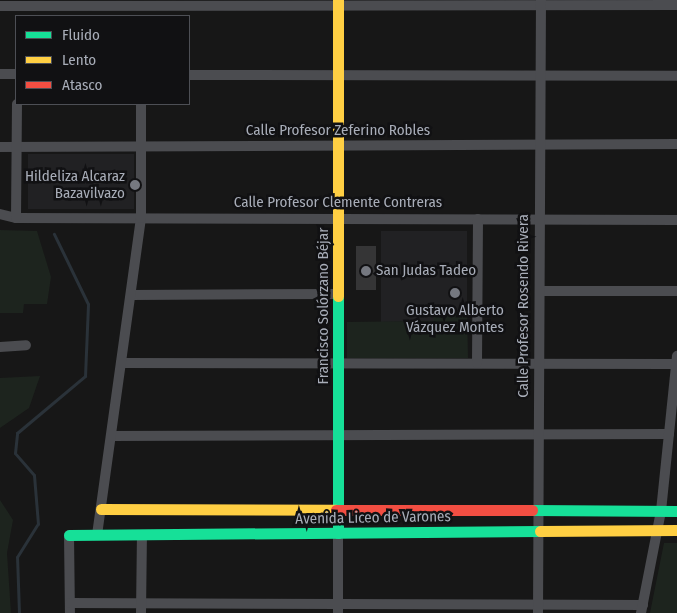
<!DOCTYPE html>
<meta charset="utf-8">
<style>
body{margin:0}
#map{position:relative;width:677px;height:613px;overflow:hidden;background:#171717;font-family:"Fira Sans Condensed",sans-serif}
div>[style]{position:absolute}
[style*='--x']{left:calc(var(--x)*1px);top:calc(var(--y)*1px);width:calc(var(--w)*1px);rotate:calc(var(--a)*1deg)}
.built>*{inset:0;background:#212123;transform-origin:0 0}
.green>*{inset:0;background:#1d241e}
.stream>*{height:3px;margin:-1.5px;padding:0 1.5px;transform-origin:1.5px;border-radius:1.5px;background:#2a3239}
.building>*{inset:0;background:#353536;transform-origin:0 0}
.street>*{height:10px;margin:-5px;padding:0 5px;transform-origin:5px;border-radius:5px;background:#4b4c50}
.fast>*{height:11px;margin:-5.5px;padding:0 5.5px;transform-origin:5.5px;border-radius:5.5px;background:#16e098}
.slow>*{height:11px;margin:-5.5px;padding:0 5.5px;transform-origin:5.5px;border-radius:5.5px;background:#ffcf43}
.jam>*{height:11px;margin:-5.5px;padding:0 5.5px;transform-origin:5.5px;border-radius:5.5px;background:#f24e42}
.dots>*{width:14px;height:14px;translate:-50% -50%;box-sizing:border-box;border:2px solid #111113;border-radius:50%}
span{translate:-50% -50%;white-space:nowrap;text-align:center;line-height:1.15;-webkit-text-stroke:5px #111113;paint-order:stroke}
.street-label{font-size:15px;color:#a8adb8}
.poi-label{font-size:15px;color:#a8adb8}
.right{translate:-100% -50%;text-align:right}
.left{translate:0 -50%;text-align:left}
.legend{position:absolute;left:15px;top:15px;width:175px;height:90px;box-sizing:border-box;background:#111113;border:1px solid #4d4f55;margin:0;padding:6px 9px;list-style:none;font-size:15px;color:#a8adb8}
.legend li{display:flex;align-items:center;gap:10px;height:25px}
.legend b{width:25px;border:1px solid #4d4f55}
</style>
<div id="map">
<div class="built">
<div style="left:134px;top:154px;width:55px;height:106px;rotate:90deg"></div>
<div style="clip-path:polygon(381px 231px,467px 231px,467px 310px,434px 311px,434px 321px,381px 322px)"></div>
</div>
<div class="green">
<div style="clip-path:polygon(0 230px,37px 231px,51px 277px,47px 304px,24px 304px,23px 313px,0 313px)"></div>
<div style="clip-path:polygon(467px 310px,468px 358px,347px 358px,347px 322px,434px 321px,434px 311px)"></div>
<div style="clip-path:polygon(40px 376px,29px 408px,0 428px,0 378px)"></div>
<div style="clip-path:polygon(0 500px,13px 520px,7px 553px,11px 613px,0 613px)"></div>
<div style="clip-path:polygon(664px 543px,677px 543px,677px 613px,650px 613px)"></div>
</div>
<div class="stream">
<div style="--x:19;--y:613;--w:56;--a:-92"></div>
<div style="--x:17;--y:557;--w:39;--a:-58"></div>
<div style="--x:38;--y:524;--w:49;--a:-94.7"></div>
<div style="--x:34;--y:475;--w:29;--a:-131"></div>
<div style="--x:15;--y:453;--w:20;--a:-84"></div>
<div style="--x:17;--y:433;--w:89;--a:-40"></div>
<div style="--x:85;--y:376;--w:72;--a:-87.6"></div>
<div style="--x:88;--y:304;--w:78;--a:-115.9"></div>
</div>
<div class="building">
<div style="left:356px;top:246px;width:20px;height:44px"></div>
</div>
<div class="street">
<div style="--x:0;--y:6;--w:677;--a:-0.08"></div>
<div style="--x:0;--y:74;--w:16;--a:0"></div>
<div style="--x:189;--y:75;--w:488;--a:0.1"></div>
<div style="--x:0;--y:147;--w:677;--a:-0.25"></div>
<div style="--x:0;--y:214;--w:16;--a:14"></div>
<div style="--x:16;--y:218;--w:661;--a:0.17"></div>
<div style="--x:16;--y:218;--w:114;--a:-89.5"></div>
<div style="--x:540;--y:291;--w:137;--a:0"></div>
<div style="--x:131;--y:295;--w:208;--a:-0.3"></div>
<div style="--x:0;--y:347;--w:26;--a:-4"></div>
<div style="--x:121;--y:363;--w:554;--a:0.1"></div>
<div style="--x:477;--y:363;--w:144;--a:-89.6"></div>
<div style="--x:111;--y:436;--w:558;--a:-0.21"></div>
<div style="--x:69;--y:535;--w:78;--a:89.3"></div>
<div style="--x:97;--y:535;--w:320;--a:-82.1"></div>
<div style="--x:141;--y:218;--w:114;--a:-90"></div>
<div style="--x:70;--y:603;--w:573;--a:0.2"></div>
<div style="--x:141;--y:613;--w:78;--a:-89.3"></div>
<div style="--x:338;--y:613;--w:80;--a:-90"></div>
<div style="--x:538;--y:613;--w:613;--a:-89.72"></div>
<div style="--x:641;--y:613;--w:104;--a:-78.9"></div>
<div style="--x:661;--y:511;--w:156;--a:-84.1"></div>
</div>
<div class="fast">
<div style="--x:338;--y:296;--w:237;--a:90"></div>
<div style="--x:532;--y:510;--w:145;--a:0.4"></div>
<div style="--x:69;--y:535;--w:471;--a:-0.5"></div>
</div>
<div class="slow">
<div style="--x:338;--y:0;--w:296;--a:90"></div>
<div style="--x:101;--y:509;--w:235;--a:0.2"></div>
<div style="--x:540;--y:531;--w:137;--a:-0.4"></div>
</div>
<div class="jam">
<div style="--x:336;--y:510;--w:196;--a:0"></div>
</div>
<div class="dots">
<div style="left:135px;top:185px;background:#757880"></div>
<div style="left:366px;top:271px;background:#757880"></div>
<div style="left:455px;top:293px;background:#757880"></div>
</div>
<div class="street-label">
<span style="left:338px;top:131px">Calle Profesor Zeferino Robles</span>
<span style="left:338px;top:203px">Calle Profesor Clemente Contreras</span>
<span style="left:324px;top:306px;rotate:-90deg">Francisco Solórzano Béjar</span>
<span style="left:524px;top:306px;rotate:-90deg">Calle Profesor Rosendo Rivera</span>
<span style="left:373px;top:518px;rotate:-1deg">Avenida Liceo de Varones</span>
</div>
<div class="poi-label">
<span class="right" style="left:125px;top:185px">Hildeliza Alcaraz<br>Bazavilvazo</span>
<span class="left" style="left:376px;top:271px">San Judas Tadeo</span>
<span style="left:455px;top:319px">Gustavo Alberto<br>Vázquez Montes</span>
</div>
<ul class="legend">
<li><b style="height:6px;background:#16e098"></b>Fluido</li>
<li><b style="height:6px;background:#ffcf43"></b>Lento</li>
<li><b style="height:6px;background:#f24e42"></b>Atasco</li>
</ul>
</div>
